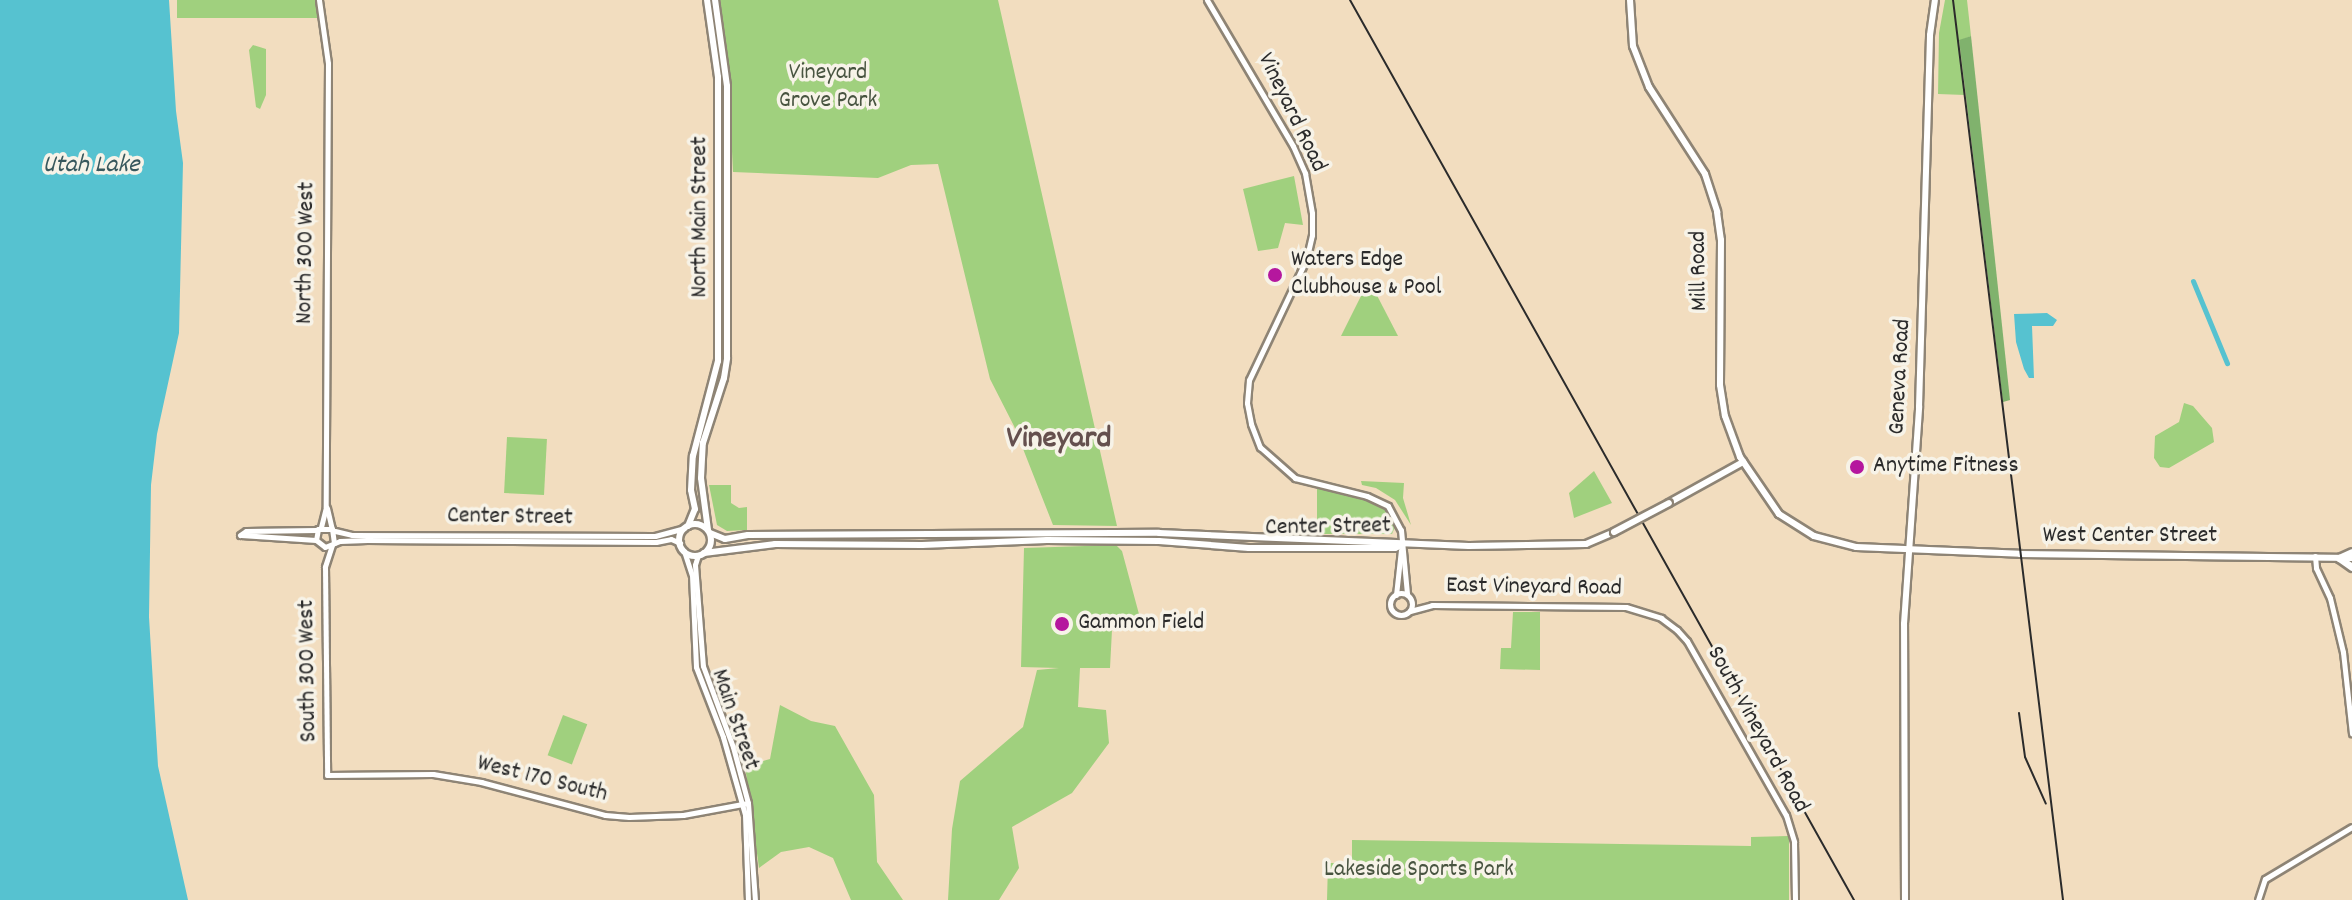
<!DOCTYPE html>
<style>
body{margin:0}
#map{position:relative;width:2352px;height:900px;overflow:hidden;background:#f2ddbf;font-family:Dekko,sans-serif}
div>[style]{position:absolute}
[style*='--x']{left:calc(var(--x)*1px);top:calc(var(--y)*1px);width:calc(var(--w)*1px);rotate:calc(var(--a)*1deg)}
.green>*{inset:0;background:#a0d07e;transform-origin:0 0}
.forest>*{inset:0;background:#80b26d}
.water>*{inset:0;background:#56c2d0}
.canal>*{height:5px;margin:-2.5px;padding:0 2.5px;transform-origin:2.5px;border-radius:2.5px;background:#56c2d0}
.roads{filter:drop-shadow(2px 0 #8e8475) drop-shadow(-2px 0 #8e8475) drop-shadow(0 2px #8e8475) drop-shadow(0 -2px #8e8475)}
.tertiary>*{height:5px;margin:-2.5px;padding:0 2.5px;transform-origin:2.5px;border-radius:2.5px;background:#fff}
.tertiary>.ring{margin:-2.5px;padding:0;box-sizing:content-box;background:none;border:5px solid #fff;border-radius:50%}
.secondary>*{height:6px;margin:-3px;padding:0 3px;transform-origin:3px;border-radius:3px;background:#fff}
.secondary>.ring{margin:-3px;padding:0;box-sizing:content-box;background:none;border:6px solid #fff;border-radius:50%}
.motorway>*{height:7px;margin:-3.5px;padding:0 3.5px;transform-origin:3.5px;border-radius:3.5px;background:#fff}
.rail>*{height:2px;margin:-1px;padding:0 1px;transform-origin:1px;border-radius:1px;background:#2b2b2b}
.bridges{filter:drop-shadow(2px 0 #8e8475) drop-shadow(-2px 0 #8e8475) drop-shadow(0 2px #8e8475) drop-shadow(0 -2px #8e8475)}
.secondary-bridge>*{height:6px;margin:-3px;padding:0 3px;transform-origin:3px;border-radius:3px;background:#fff}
.dots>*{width:22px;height:22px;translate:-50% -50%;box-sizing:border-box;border:4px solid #f7f3e8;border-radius:50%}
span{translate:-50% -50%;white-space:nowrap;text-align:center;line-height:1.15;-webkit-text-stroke:7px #f7f3e8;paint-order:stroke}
.park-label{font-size:24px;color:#485440}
.street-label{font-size:24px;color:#2b2b2b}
.poi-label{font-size:24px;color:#2b2b2b}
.left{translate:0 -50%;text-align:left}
.water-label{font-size:26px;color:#38585d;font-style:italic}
.district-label{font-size:32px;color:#65504e;font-weight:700}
</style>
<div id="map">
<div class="green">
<div style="left:177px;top:0;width:140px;height:18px"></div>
<div style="clip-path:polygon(720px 0,998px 0,1117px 526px,1053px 525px,1014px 426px,990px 379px,938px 164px,911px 165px,878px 178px,733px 172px,727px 50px)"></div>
<div style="clip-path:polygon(1945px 0,1967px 0,1971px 36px,1959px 41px,1965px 95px,1938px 94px,1939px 33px)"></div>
<div style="clip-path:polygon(253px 45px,266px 49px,266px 95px,260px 109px,256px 107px,249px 50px)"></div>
<div style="clip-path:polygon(1294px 176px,1303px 225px,1285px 223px,1278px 248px,1258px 251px,1243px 189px)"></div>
<div style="clip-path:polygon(1369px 280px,1398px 336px,1341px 336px)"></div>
<div style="clip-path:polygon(2184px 403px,2193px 406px,2212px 428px,2214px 442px,2169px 468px,2160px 467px,2154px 458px,2155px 436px,2179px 422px)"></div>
<div style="left:507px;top:437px;width:40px;height:56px;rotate:3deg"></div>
<div style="clip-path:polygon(1594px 471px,1612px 503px,1574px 518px,1569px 493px)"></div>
<div style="clip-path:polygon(1361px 481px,1404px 483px,1403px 498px,1411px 525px,1395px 500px,1376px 488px,1362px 485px)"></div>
<div style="clip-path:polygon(709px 485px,731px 485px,731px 503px,739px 508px,747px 507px,747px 530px,727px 531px,717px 525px)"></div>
<div style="clip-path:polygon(1317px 486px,1354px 493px,1388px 506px,1396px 525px,1392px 534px,1317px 534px)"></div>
<div style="clip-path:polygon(1116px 545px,1122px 551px,1143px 629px,1112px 630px,1110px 668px,1080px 668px,1078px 707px,1106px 710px,1109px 743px,1072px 793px,1012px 827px,1019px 868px,999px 900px,948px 900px,952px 829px,960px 781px,1023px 727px,1037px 670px,1059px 668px,1021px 667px,1024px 548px)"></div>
<div style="clip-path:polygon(1513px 612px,1540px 612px,1540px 670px,1500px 669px,1501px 648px,1511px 648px)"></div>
<div style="clip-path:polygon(780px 705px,811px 721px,835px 726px,874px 795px,877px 862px,903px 900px,851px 900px,833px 858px,809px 847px,781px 852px,759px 868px,745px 766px,770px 759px)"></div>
<div style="left:563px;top:715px;width:26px;height:43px;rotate:21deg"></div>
<div style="clip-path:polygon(1789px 836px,1789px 900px,1327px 900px,1328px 863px,1352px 863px,1352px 840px,1751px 846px,1751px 837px)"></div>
</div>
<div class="forest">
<div style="clip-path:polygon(1971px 36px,2010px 400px,2003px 402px,1959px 40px)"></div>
</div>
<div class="water">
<div style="clip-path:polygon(0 0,169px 0,176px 111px,183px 163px,179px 333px,157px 434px,151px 485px,149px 617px,158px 766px,188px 900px,0 900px)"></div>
<div style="clip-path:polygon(2014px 314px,2047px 313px,2057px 320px,2053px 326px,2032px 326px,2034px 378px,2029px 378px,2024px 369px,2016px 342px)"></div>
</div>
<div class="canal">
<div style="--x:2193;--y:281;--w:89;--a:67.5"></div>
</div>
<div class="roads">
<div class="tertiary">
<div style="--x:319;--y:0;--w:64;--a:81.9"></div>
<div style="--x:328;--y:63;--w:444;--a:90.3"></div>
<div style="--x:326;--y:507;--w:21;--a:104"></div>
<div style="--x:1207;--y:0;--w:169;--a:59.5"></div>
<div style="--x:1293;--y:146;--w:30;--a:66"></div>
<div style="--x:1305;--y:173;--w:41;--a:80.1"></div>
<div style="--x:1312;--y:213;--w:22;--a:90"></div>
<div style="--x:1312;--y:235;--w:26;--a:103"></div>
<div style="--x:1306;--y:260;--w:133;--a:115.4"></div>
<div style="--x:1249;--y:380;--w:23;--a:95"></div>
<div style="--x:1247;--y:403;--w:21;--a:79"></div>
<div style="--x:1251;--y:424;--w:25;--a:69"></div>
<div style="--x:1260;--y:447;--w:47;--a:41.5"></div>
<div style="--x:1295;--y:478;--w:74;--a:14"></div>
<div style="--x:1367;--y:496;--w:23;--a:25"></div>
<div style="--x:1388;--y:506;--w:27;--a:62"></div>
<div style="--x:1401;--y:530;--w:64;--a:84.6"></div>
<div style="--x:327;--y:508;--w:22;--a:77"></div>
<div style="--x:335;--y:531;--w:17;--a:13"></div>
<div style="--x:352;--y:535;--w:303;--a:0.2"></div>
<div style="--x:655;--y:536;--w:30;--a:-15"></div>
<div style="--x:240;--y:535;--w:7;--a:-34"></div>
<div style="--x:246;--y:531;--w:71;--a:-0.8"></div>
<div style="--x:241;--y:535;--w:75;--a:3.8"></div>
<div style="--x:334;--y:543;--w:14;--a:-98"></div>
<div style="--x:332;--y:529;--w:14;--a:180"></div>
<div style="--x:318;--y:529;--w:11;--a:100"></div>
<div style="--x:316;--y:540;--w:11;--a:38"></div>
<div style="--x:325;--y:547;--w:16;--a:-22"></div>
<div style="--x:340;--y:541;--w:27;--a:-2"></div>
<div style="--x:367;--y:540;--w:289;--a:0.4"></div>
<div style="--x:656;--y:542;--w:15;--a:-11"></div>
<div style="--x:671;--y:539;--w:10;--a:24"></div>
<div style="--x:332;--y:545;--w:23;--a:108"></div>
<div style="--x:325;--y:567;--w:208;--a:89.4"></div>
<div style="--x:327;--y:775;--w:106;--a:-0.5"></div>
<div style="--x:433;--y:774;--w:49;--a:9.5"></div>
<div style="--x:481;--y:782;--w:128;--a:14.9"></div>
<div style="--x:605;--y:815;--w:24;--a:5"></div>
<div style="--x:629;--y:817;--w:54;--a:-2.1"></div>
<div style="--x:683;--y:815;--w:66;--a:-10.5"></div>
<div style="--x:684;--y:551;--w:25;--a:72"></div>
<div style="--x:692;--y:575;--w:92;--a:87.5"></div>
<div style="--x:696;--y:667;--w:75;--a:68.9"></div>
<div style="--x:723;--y:737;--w:81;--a:74.2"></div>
<div style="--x:745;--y:815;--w:85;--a:88"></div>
<div style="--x:698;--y:555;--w:10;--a:107"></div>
<div style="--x:695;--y:565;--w:101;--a:85.5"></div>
<div style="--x:703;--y:666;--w:86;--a:69.7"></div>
<div style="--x:733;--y:747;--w:58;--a:75"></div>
<div style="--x:748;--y:803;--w:97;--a:85.9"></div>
<div style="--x:2315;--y:556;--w:12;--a:85"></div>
<div style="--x:2316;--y:568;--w:33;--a:65"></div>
<div style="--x:2330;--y:598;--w:56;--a:76.5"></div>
<div style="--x:2343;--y:652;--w:82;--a:83.7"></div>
<div class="ring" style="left:1390px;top:593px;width:17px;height:17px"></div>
<div style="--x:1396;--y:595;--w:45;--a:-83.7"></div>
<div style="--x:1410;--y:611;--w:23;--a:-15"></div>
<div style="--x:1432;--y:605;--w:194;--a:0.6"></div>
<div style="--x:1626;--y:607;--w:37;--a:17"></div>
<div style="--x:1661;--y:618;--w:20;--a:37"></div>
<div style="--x:1677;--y:630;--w:15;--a:48"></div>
<div style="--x:1687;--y:641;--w:200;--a:60.4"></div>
<div style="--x:1786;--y:815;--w:28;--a:73"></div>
<div style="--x:1794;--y:842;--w:58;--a:89"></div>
<div style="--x:2258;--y:900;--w:22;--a:-72"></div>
<div style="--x:2265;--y:879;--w:101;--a:-30.9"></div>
</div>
<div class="secondary">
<div style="--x:1630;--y:0;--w:46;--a:86.3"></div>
<div style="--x:1633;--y:46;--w:44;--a:68.7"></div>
<div style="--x:1649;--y:87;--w:103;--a:57.2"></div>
<div style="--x:1705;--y:174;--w:40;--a:72"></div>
<div style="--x:1717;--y:212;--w:28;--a:82"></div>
<div style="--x:1721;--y:240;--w:145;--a:90.4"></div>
<div style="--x:1720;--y:385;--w:31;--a:81"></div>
<div style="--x:1725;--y:416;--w:44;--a:69.9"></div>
<div style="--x:1740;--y:457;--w:69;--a:55.6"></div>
<div style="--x:1779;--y:514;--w:41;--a:32.2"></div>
<div style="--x:1814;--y:536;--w:43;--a:14.7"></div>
<div style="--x:1856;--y:547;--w:164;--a:2.4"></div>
<div style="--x:2020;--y:554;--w:332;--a:0.7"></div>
<div style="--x:1669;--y:503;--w:85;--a:-29"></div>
<div class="ring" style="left:679px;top:524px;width:26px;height:26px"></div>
<div style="--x:688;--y:526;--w:18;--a:-68"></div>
<div style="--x:695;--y:509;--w:19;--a:-102"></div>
<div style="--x:691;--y:490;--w:34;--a:-87"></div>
<div style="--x:693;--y:456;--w:98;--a:-75.3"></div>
<div style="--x:718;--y:361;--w:284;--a:-90"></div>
<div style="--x:718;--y:77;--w:78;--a:-98.1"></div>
<div style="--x:708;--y:530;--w:52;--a:-97.7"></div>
<div style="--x:701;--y:478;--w:35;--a:-87"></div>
<div style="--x:703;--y:443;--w:68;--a:-72.1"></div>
<div style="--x:724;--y:378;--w:20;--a:-81"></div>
<div style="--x:727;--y:358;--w:272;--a:-90"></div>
<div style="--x:727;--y:86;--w:87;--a:-97.9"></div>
<div style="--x:710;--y:533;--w:16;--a:22"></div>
<div style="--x:725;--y:539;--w:23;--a:-10"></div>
<div style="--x:748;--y:535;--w:411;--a:-0.3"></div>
<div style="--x:1159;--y:533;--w:310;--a:2.4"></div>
<div style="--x:1469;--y:546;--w:117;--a:-1"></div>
<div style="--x:1586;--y:544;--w:30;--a:-23"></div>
<div style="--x:704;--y:553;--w:72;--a:-7.2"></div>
<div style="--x:775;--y:544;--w:147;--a:0.4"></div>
<div style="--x:922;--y:545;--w:125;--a:-2.3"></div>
<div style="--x:1047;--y:540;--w:112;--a:0.5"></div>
<div style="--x:1159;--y:541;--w:90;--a:4.4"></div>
<div style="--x:1249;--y:548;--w:146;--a:0"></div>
<div style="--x:1395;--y:548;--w:8;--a:-23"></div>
<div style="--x:1905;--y:900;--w:276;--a:-90.2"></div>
<div style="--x:1904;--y:624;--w:218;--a:-86"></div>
<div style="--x:1919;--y:407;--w:372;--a:-88.3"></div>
<div style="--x:1930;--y:35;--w:35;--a:-82"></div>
</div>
<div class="motorway">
<div style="--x:2339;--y:558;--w:16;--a:35"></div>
<div style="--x:2339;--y:558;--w:14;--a:-25"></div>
</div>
</div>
<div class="rail">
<div style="--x:1350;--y:0;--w:1032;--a:60.75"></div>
<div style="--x:1953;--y:0;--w:907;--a:83.03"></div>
<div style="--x:2019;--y:713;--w:44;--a:82.2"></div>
<div style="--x:2025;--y:757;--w:51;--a:65.9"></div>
</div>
<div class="bridges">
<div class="secondary-bridge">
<div style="--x:1614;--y:532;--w:62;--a:-27.8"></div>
</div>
</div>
<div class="dots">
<div style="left:1275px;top:275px;background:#b5179e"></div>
<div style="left:1857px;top:467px;background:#b5179e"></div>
<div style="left:1062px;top:624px;background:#b5179e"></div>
</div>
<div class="park-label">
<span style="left:828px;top:88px">Vineyard<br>Grove Park</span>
<span style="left:1419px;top:871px">Lakeside Sports Park</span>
</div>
<div class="street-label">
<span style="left:1291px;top:113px;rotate:64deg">Vineyard Road</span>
<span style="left:701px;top:217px;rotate:-90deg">North Main Street</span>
<span style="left:307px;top:253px;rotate:-89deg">North 300 West</span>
<span style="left:1700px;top:271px;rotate:-91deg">Mill Road</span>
<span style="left:1901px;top:377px;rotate:-87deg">Geneva Road</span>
<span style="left:510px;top:518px;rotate:1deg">Center Street</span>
<span style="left:1328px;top:528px;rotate:-1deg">Center Street</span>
<span style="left:2130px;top:537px">West Center Street</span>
<span style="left:1534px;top:588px;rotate:1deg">East Vineyard Road</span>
<span style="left:309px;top:671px;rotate:-91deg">South 300 West</span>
<span style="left:734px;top:720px;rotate:71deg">Main Street</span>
<span style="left:1757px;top:730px;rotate:61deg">South Vineyard Road</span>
<span style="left:542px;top:780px;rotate:14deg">West 170 South</span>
</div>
<div class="poi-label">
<span class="left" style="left:1291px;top:275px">Waters Edge<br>Clubhouse &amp; Pool</span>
<span class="left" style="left:1873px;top:467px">Anytime Fitness</span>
<span class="left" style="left:1078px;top:624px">Gammon Field</span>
</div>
<div class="water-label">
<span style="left:91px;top:166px">Utah Lake</span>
</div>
<div class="district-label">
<span style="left:1059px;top:440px">Vineyard</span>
</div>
</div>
